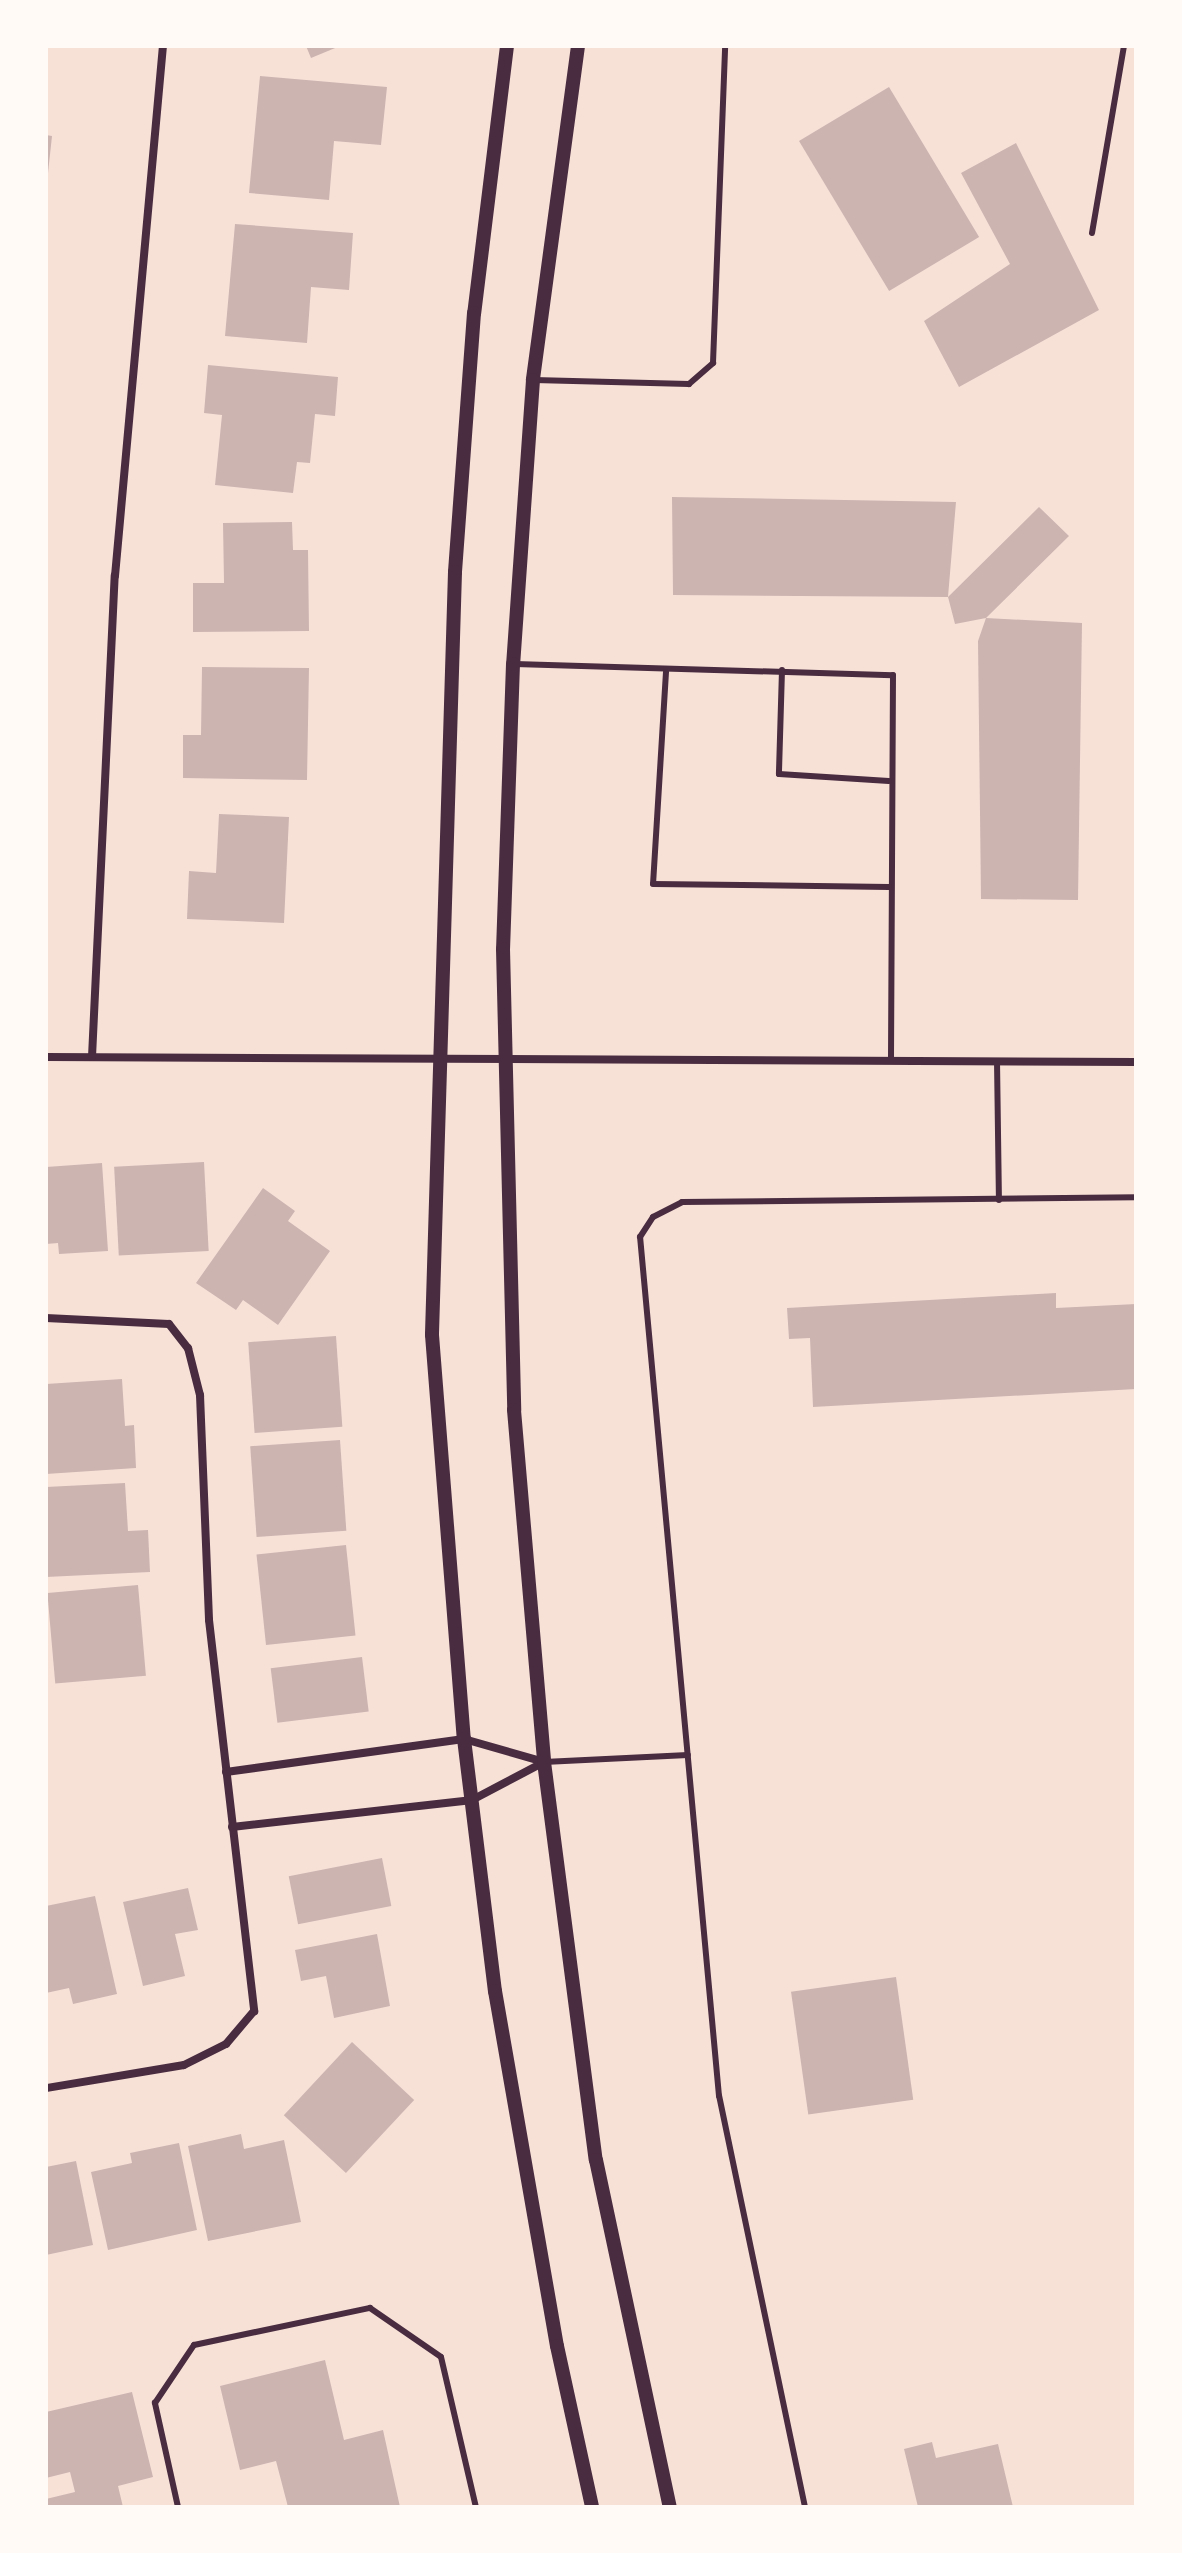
<!DOCTYPE html>
<style>
body{margin:0}
#map{position:relative;width:1182px;height:2553px;overflow:hidden;background:#f7e1d7;font-family:Cabin,sans-serif}
div>[style]{position:absolute}
[style*='--x']{left:calc(var(--x)*1px);top:calc(var(--y)*1px);width:calc(var(--w)*1px);rotate:calc(var(--a)*1deg)}
.building>*{inset:0;background:#ccb4b1;transform-origin:0 0}
.service>*{height:6px;margin:-3px;padding:0 3px;transform-origin:3px;border-radius:3px;background:#4a2c40}
.minor>*{height:8px;margin:-4px;padding:0 4px;transform-origin:4px;border-radius:4px;background:#4a2c40}
.tertiary>*{height:14px;margin:-7px;padding:0 7px;transform-origin:7px;border-radius:7px;background:#4a2c40}
span{translate:-50% -50%;white-space:nowrap;text-align:center;line-height:1.15;-webkit-text-stroke:8px #fffaf5;paint-order:stroke}
.frame{position:absolute;inset:0;border:48px solid #fffaf5;pointer-events:none}
</style>
<div id="map">
<div class="building">
<div style="clip-path:polygon(306px 46px,340px 46px,311px 58px)"></div>
<div style="clip-path:polygon(260px 76px,387px 87px,381px 145px,334px 141px,329px 200px,249px 193px)"></div>
<div style="left:889px;top:87px;width:175px;height:105px;rotate:59deg"></div>
<div style="clip-path:polygon(46px 135px,52px 136px,48px 173px,46px 173px)"></div>
<div style="clip-path:polygon(1016px 143px,1099px 310px,959px 387px,924px 321px,1010px 264px,961px 173px)"></div>
<div style="clip-path:polygon(235px 224px,353px 233px,349px 290px,311px 287px,307px 343px,225px 336px)"></div>
<div style="clip-path:polygon(208px 365px,338px 377px,335px 416px,315px 414px,310px 463px,297px 462px,293px 493px,215px 485px,222px 415px,204px 413px)"></div>
<div style="clip-path:polygon(672px 497px,956px 502px,948px 597px,1039px 507px,1069px 536px,986px 618px,955px 624px,948px 597px,673px 595px)"></div>
<div style="clip-path:polygon(292px 522px,293px 550px,308px 550px,309px 631px,193px 632px,193px 583px,224px 583px,223px 523px)"></div>
<div style="clip-path:polygon(986px 618px,1082px 623px,1078px 900px,981px 899px,978px 641px)"></div>
<div style="clip-path:polygon(202px 667px,309px 668px,307px 780px,183px 778px,183px 735px,201px 735px)"></div>
<div style="clip-path:polygon(219px 814px,289px 817px,284px 923px,187px 919px,189px 871px,216px 873px)"></div>
<div style="left:204px;top:1162px;width:89px;height:90px;rotate:87deg"></div>
<div style="clip-path:polygon(102px 1163px,108px 1251px,59px 1254px,58px 1243px,46px 1244px,46px 1167px)"></div>
<div style="clip-path:polygon(263px 1188px,295px 1211px,288px 1221px,330px 1251px,278px 1325px,243px 1300px,236px 1310px,196px 1283px)"></div>
<div style="clip-path:polygon(1056px 1293px,1056px 1308px,1136px 1304px,1136px 1389px,813px 1407px,810px 1338px,789px 1339px,787px 1308px)"></div>
<div style="left:336px;top:1336px;width:91px;height:88px;rotate:86deg"></div>
<div style="clip-path:polygon(122px 1379px,125px 1426px,134px 1425px,136px 1468px,46px 1474px,46px 1384px)"></div>
<div style="left:340px;top:1440px;width:91px;height:90px;rotate:86deg"></div>
<div style="clip-path:polygon(125px 1483px,128px 1531px,148px 1530px,150px 1572px,46px 1577px,46px 1487px)"></div>
<div style="left:346px;top:1545px;width:91px;height:90px;rotate:84deg"></div>
<div style="left:138px;top:1585px;width:91px;height:91px;rotate:85deg"></div>
<div style="left:362px;top:1657px;width:55px;height:92px;rotate:83deg"></div>
<div style="left:382px;top:1858px;width:49px;height:95px;rotate:79deg"></div>
<div style="clip-path:polygon(188px 1888px,198px 1930px,175px 1934px,185px 1976px,143px 1986px,123px 1902px)"></div>
<div style="clip-path:polygon(95px 1896px,117px 1994px,73px 2004px,69px 1988px,46px 1993px,46px 1906px)"></div>
<div style="clip-path:polygon(377px 1934px,390px 2006px,334px 2018px,326px 1976px,301px 1981px,295px 1950px)"></div>
<div style="left:896px;top:1977px;width:124px;height:106px;rotate:82deg"></div>
<div style="left:352px;top:2042px;width:85px;height:100px;rotate:43deg"></div>
<div style="clip-path:polygon(241px 2134px,244px 2149px,284px 2140px,301px 2222px,208px 2241px,188px 2146px)"></div>
<div style="clip-path:polygon(179px 2143px,197px 2230px,108px 2250px,91px 2172px,132px 2163px,130px 2153px)"></div>
<div style="clip-path:polygon(76px 2161px,93px 2245px,46px 2255px,46px 2167px)"></div>
<div style="clip-path:polygon(325px 2360px,344px 2440px,383px 2430px,400px 2507px,288px 2507px,276px 2461px,240px 2470px,220px 2386px)"></div>
<div style="clip-path:polygon(132px 2392px,153px 2477px,118px 2486px,123px 2507px,46px 2507px,46px 2499px,75px 2492px,70px 2472px,46px 2478px,46px 2412px)"></div>
<div style="clip-path:polygon(932px 2442px,936px 2458px,998px 2444px,1013px 2507px,918px 2507px,904px 2449px)"></div>
</div>
<div class="service">
<div style="--x:1092;--y:233;--w:190;--a:-80.3"></div>
<div style="--x:534;--y:380;--w:155;--a:1.5"></div>
<div style="--x:689;--y:384;--w:32;--a:-41"></div>
<div style="--x:713;--y:363;--w:317;--a:-87.8"></div>
<div style="--x:515;--y:664;--w:378;--a:1.7"></div>
<div style="--x:893;--y:675;--w:386;--a:90.3"></div>
<div style="--x:782;--y:670;--w:104;--a:91.7"></div>
<div style="--x:779;--y:774;--w:110;--a:3.6"></div>
<div style="--x:666;--y:672;--w:212;--a:93.5"></div>
<div style="--x:653;--y:884;--w:236;--a:0.7"></div>
<div style="--x:997;--y:1061;--w:139;--a:89.2"></div>
<div style="--x:544;--y:1762;--w:144;--a:-2.8"></div>
<div style="--x:178;--y:2507;--w:107;--a:-102.5"></div>
<div style="--x:155;--y:2403;--w:70;--a:-56.1"></div>
<div style="--x:194;--y:2345;--w:180;--a:-11.9"></div>
<div style="--x:370;--y:2308;--w:86;--a:34.6"></div>
<div style="--x:441;--y:2357;--w:154;--a:76.9"></div>
<div style="--x:805;--y:2507;--w:420;--a:-101.8"></div>
<div style="--x:719;--y:2096;--w:863;--a:-95.25"></div>
<div style="--x:640;--y:1237;--w:24;--a:-57"></div>
<div style="--x:653;--y:1217;--w:33;--a:-27"></div>
<div style="--x:682;--y:1202;--w:454;--a:-0.6"></div>
</div>
<div class="minor">
<div style="--x:46;--y:1057;--w:1090;--a:0.26"></div>
<div style="--x:92;--y:1057;--w:482;--a:-87.3"></div>
<div style="--x:115;--y:576;--w:532;--a:-84.83"></div>
<div style="--x:46;--y:1318;--w:123;--a:2.8"></div>
<div style="--x:169;--y:1324;--w:31;--a:52"></div>
<div style="--x:188;--y:1348;--w:49;--a:75.7"></div>
<div style="--x:200;--y:1395;--w:225;--a:87.7"></div>
<div style="--x:209;--y:1620;--w:394;--a:83.4"></div>
<div style="--x:254;--y:2011;--w:43;--a:130.3"></div>
<div style="--x:226;--y:2044;--w:47;--a:153.4"></div>
<div style="--x:184;--y:2065;--w:140;--a:170.5"></div>
<div style="--x:226;--y:1772;--w:240;--a:-7.9"></div>
<div style="--x:464;--y:1739;--w:83;--a:16"></div>
<div style="--x:232;--y:1827;--w:242;--a:-6.4"></div>
<div style="--x:472;--y:1800;--w:81;--a:-27.8"></div>
</div>
<div class="tertiary">
<div style="--x:507;--y:46;--w:269;--a:97"></div>
<div style="--x:474;--y:313;--w:260;--a:94.2"></div>
<div style="--x:455;--y:572;--w:763;--a:91.73"></div>
<div style="--x:432;--y:1335;--w:405;--a:85.5"></div>
<div style="--x:464;--y:1739;--w:254;--a:83"></div>
<div style="--x:495;--y:1991;--w:360;--a:80.1"></div>
<div style="--x:557;--y:2346;--w:165;--a:77.7"></div>
<div style="--x:578;--y:46;--w:337;--a:97.7"></div>
<div style="--x:533;--y:380;--w:285;--a:94"></div>
<div style="--x:513;--y:664;--w:285;--a:92"></div>
<div style="--x:503;--y:949;--w:461;--a:88.6"></div>
<div style="--x:514;--y:1410;--w:353;--a:85.1"></div>
<div style="--x:544;--y:1762;--w:401;--a:82.6"></div>
<div style="--x:596;--y:2160;--w:355;--a:78"></div>
</div>
<div class="frame"></div>
</div>
